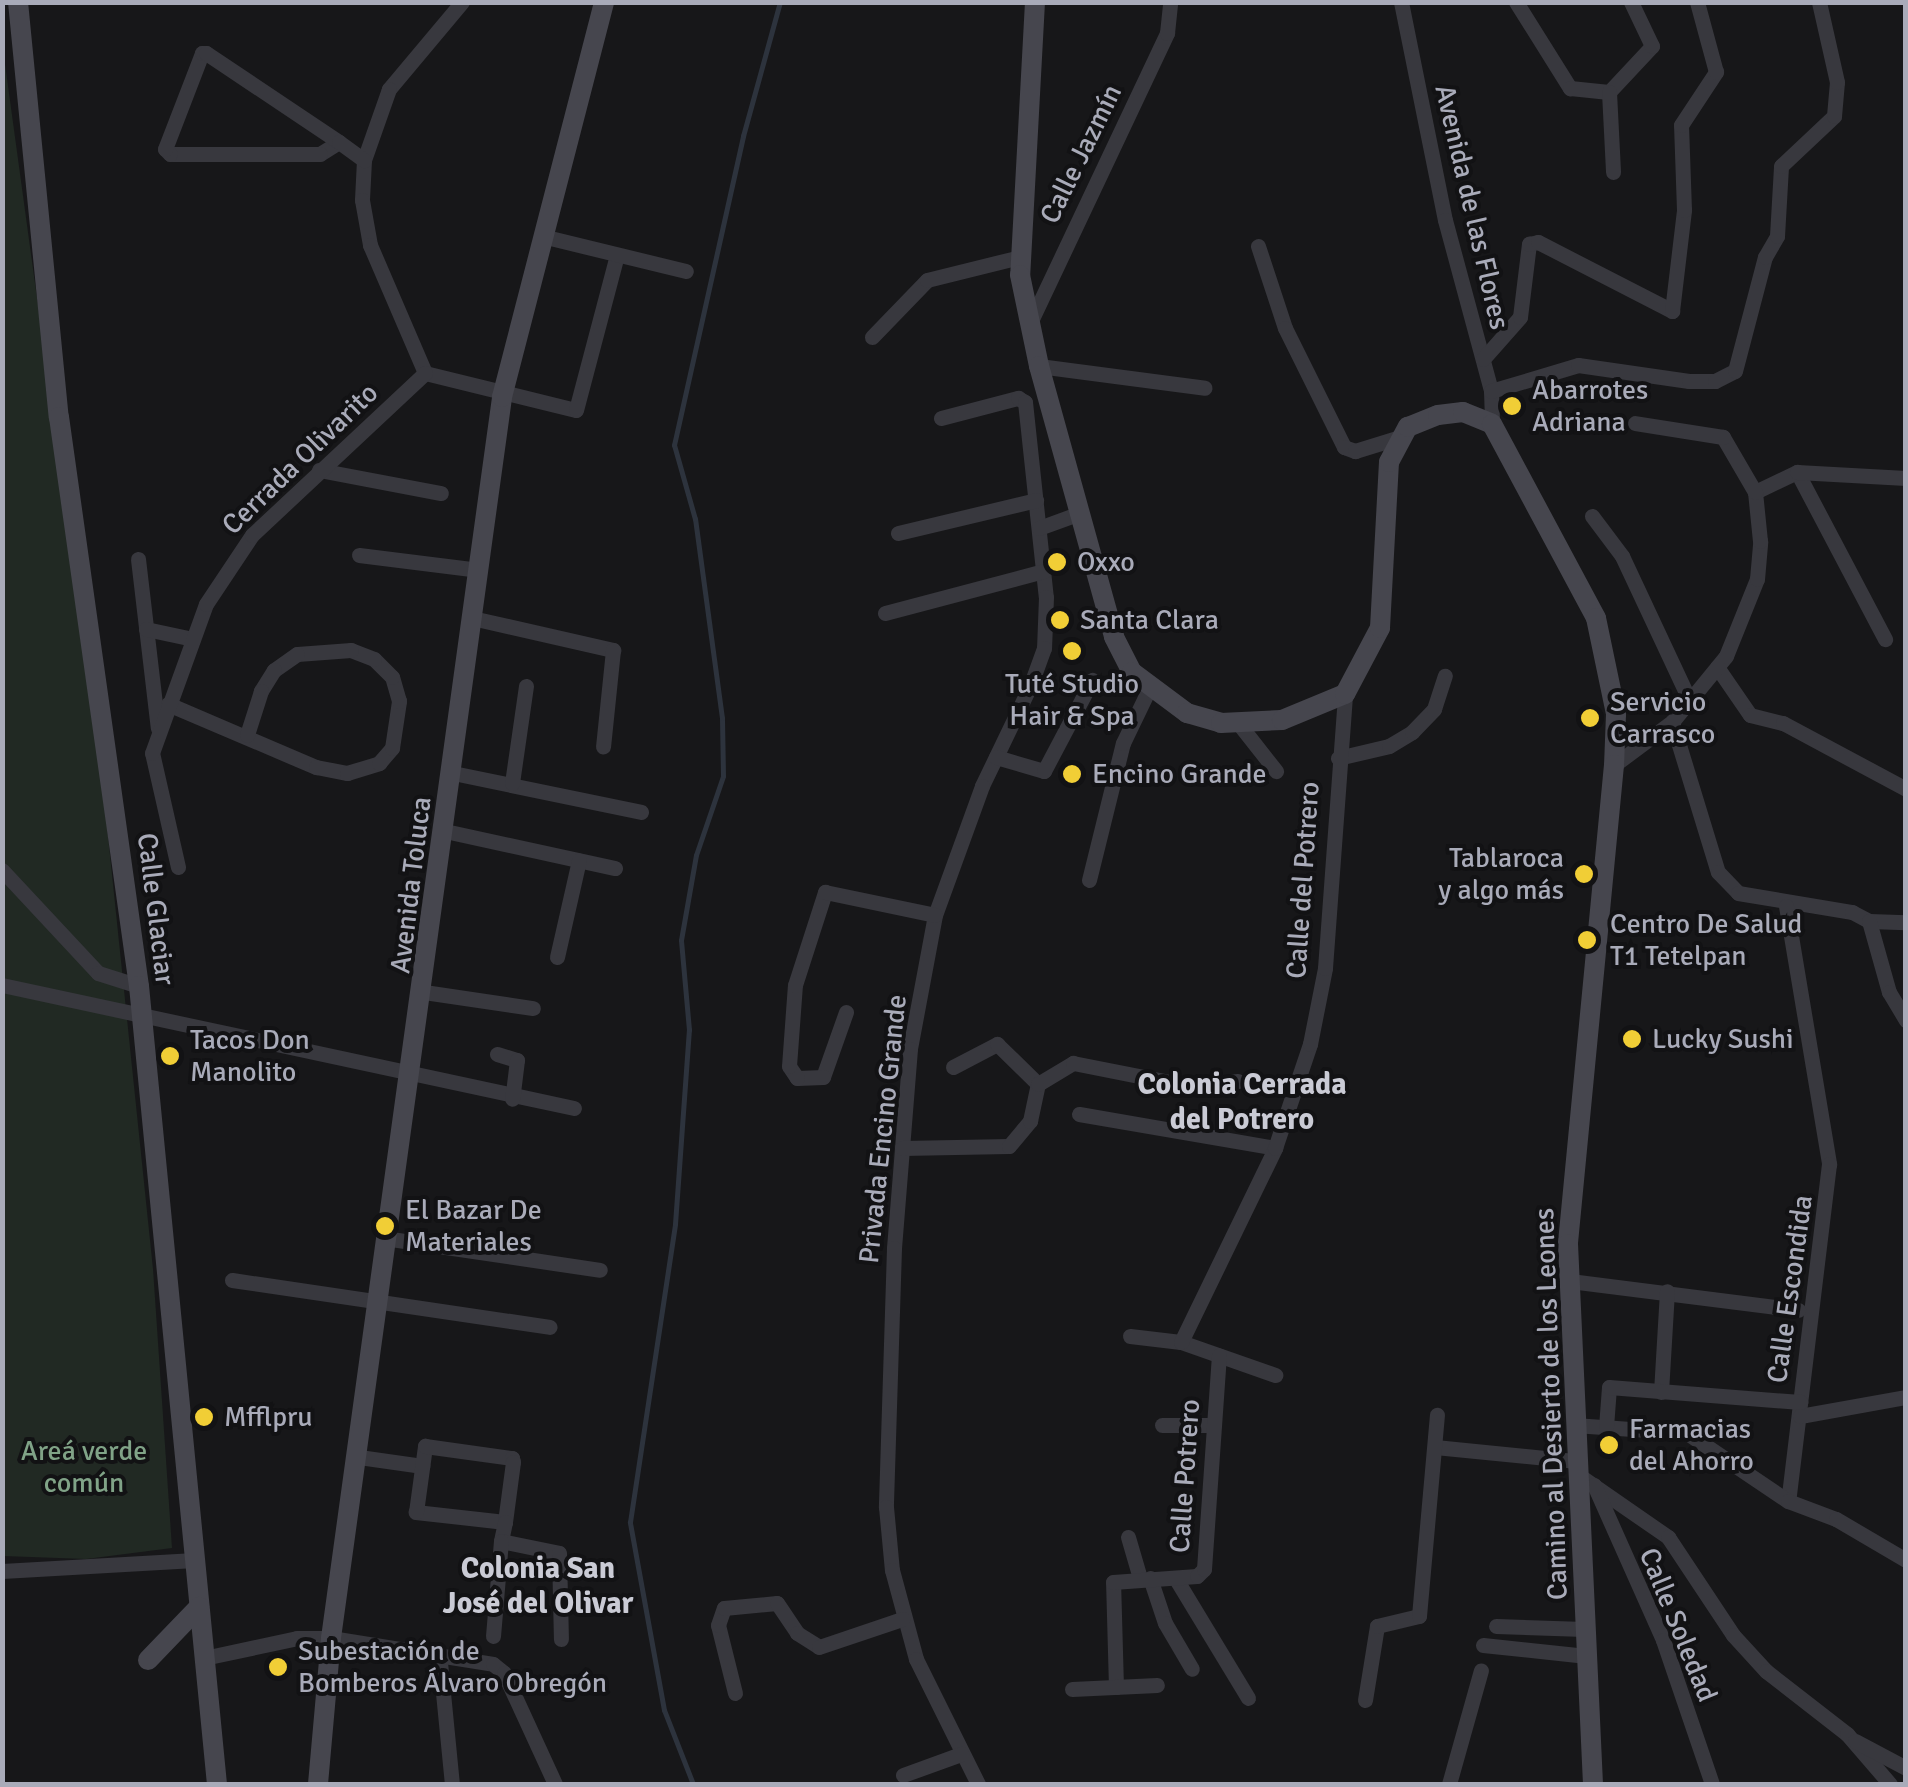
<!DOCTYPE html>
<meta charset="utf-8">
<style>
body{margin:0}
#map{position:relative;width:1908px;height:1787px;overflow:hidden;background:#171719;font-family:Signika,sans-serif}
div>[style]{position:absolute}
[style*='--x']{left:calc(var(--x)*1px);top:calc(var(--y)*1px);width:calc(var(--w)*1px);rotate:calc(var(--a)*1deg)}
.green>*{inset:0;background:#212923}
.stream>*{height:5px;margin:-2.5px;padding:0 2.5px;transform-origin:2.5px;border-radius:2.5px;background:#2d333d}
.street>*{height:15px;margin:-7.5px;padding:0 7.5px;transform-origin:7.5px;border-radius:7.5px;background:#38383e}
.secondary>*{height:20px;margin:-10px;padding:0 10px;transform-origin:10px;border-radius:10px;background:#46464e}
.dots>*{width:28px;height:28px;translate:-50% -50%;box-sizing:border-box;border:5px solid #121214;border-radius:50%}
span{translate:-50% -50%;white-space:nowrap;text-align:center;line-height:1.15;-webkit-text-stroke:8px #121214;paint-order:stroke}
.street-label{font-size:28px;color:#a9abb9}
.poi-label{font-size:28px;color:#a9abb9}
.left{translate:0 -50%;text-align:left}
.right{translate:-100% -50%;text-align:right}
.park-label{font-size:28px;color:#80a387}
.neighbourhood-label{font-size:30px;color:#cacbd5;font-weight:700}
.frame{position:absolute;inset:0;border:5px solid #a9abb9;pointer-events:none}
</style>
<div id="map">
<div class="green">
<div style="clip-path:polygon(2px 42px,100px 759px,153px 1269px,172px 1548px,86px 1559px,3px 1556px)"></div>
</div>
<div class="stream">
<div style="--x:693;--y:1784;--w:79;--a:-111.4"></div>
<div style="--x:664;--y:1710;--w:191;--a:-100.3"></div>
<div style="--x:630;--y:1522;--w:301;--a:-81.4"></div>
<div style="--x:675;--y:1224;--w:195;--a:-85.9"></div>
<div style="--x:689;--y:1030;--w:90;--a:-95.1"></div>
<div style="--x:681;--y:940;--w:86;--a:-80"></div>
<div style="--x:696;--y:855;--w:83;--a:-71.1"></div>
<div style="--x:723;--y:776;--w:58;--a:-91"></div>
<div style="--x:722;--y:718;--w:201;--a:-97.7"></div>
<div style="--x:695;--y:519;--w:77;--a:-105.8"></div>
<div style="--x:674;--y:445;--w:317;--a:-77.4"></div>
<div style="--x:743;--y:136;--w:139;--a:-74.6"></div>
</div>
<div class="street">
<div style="--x:462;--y:2;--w:114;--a:130"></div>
<div style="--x:389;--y:89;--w:75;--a:109.4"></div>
<div style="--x:364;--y:160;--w:40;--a:92.9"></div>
<div style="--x:362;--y:200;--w:46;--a:79.9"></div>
<div style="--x:370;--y:245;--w:139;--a:66.7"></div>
<div style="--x:425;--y:373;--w:155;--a:13.8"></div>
<div style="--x:576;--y:410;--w:160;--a:-75.2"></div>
<div style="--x:1401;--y:2;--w:222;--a:78.6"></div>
<div style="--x:1445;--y:220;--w:177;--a:74.9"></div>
<div style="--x:1491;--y:391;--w:33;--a:88"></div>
<div style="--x:1516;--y:2;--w:102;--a:57.9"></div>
<div style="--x:1570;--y:88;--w:39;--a:6"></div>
<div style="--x:1609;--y:92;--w:63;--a:-46.9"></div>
<div style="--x:1652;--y:46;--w:49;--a:-115.5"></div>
<div style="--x:1609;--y:92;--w:80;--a:87.1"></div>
<div style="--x:339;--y:142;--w:22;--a:148"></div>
<div style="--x:320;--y:154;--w:150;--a:180"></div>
<div style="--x:170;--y:154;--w:7;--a:-135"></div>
<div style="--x:165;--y:149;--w:103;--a:-68.9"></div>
<div style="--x:202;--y:53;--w:4;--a:0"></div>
<div style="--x:206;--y:53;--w:160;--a:33.8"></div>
<div style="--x:339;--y:142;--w:31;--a:36"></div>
<div style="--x:542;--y:236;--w:148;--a:13.7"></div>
<div style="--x:1258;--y:246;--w:86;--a:71.8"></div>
<div style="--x:1285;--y:328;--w:133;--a:63.6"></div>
<div style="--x:1344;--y:447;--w:12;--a:20"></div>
<div style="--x:1355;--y:451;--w:44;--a:-17.2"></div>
<div style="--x:1030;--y:323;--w:321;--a:-64.7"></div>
<div style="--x:1167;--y:33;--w:31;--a:-84"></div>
<div style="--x:872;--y:337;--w:79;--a:-46"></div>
<div style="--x:927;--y:280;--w:96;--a:-13.9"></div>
<div style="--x:1483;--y:359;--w:56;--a:-48.6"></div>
<div style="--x:1520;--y:317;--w:74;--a:-83"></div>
<div style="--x:1529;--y:244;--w:9;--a:-13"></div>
<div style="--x:1538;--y:242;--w:151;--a:27.2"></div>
<div style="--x:1672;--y:311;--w:102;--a:-83.2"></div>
<div style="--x:1684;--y:210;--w:85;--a:-92"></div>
<div style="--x:1681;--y:125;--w:64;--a:-56.6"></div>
<div style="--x:1716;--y:72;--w:73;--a:-105.2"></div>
<div style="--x:1039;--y:366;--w:167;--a:7.5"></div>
<div style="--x:1491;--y:391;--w:91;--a:-16.6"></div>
<div style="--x:1578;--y:365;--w:112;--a:8.2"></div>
<div style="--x:1689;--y:381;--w:26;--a:0"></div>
<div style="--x:1715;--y:381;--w:22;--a:-27"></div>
<div style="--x:1735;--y:371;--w:118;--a:-75.3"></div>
<div style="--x:1765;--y:257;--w:24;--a:-60"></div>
<div style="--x:1777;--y:236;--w:70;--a:-86.7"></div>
<div style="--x:1781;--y:166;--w:73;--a:-43.3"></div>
<div style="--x:1834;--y:116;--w:34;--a:-85"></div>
<div style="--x:1837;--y:82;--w:82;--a:-102.7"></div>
<div style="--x:941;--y:418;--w:80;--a:-14.6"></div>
<div style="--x:1018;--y:398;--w:8;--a:30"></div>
<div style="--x:1025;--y:402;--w:196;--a:83.9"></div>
<div style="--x:1046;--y:597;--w:51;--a:92.2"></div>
<div style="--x:1044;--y:648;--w:38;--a:110"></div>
<div style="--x:1031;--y:684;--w:113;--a:115.7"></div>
<div style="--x:982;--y:786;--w:137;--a:110"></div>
<div style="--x:935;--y:915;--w:136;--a:100.6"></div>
<div style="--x:910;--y:1049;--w:200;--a:94.6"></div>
<div style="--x:894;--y:1248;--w:259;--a:91.8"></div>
<div style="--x:886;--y:1507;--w:63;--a:84.6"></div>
<div style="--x:892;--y:1570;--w:92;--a:74.9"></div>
<div style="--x:916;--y:1659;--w:140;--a:63.6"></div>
<div style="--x:319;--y:470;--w:124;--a:10.7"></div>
<div style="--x:1797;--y:472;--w:189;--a:62.2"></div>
<div style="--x:1755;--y:492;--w:47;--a:-25.5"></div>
<div style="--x:1797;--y:472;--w:109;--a:3.2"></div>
<div style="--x:1592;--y:516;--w:50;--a:53.1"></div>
<div style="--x:1622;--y:556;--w:158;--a:64.9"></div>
<div style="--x:1039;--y:528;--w:44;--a:-20.1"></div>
<div style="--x:898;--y:533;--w:142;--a:-13.4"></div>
<div style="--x:359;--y:555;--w:121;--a:7.1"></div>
<div style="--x:138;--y:559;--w:170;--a:83.3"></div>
<div style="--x:885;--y:613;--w:164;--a:-14.8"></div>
<div style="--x:472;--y:618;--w:145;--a:12.8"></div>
<div style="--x:613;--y:650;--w:97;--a:95.9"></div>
<div style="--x:146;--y:629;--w:48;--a:12"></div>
<div style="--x:1717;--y:667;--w:58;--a:55.5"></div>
<div style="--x:1750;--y:715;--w:34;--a:14"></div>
<div style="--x:1783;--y:723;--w:140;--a:28.2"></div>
<div style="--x:168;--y:704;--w:161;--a:23.1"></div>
<div style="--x:316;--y:767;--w:32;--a:11"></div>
<div style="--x:347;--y:773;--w:34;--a:-17"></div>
<div style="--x:379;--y:763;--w:20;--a:-49"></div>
<div style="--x:392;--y:748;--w:48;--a:-81.5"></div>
<div style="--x:399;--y:701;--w:25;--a:-106"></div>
<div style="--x:392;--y:677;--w:25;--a:-135"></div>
<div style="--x:374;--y:659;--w:25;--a:-159"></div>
<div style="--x:351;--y:650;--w:54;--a:175.8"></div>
<div style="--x:297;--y:654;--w:28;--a:145"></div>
<div style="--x:274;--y:670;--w:25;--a:122"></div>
<div style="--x:261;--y:691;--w:46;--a:107.7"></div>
<div style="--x:1672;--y:722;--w:157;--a:73"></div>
<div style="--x:1718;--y:872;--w:29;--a:46"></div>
<div style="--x:1738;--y:893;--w:116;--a:9.5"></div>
<div style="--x:1852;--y:912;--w:19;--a:28"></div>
<div style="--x:1869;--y:921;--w:37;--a:2"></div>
<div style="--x:1239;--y:724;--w:60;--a:51.8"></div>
<div style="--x:996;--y:757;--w:50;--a:16.3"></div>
<div style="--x:1044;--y:771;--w:103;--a:-62.2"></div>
<div style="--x:1338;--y:758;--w:52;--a:-13.2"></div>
<div style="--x:1389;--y:746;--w:27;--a:-31"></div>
<div style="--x:1412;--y:732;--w:32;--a:-46"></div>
<div style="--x:1434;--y:709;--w:35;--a:-72"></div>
<div style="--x:1614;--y:765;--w:72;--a:-36.6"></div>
<div style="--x:1672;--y:722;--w:85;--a:-50.7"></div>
<div style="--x:1726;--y:656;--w:83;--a:-68.1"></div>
<div style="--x:1757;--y:579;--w:38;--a:-85"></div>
<div style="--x:1760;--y:541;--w:49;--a:-95.8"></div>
<div style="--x:1755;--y:492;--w:64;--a:-120.2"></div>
<div style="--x:1723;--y:437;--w:89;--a:-171"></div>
<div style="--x:453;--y:773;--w:192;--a:11.7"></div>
<div style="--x:512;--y:783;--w:98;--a:-81.8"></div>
<div style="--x:445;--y:831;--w:174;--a:12.3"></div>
<div style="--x:178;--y:867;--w:117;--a:-102.8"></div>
<div style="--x:152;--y:753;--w:158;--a:-70.1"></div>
<div style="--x:206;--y:604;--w:83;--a:-56.3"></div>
<div style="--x:252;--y:535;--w:237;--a:-43.1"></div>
<div style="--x:2;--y:870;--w:141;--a:47"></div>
<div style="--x:98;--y:973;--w:43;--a:17.6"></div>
<div style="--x:1089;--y:880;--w:141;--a:-76.1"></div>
<div style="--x:1123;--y:743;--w:60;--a:-64.3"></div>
<div style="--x:1786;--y:906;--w:262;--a:80.5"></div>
<div style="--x:1829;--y:1164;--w:339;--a:96.9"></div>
<div style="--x:1869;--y:921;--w:74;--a:74.3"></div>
<div style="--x:1889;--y:992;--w:33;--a:59"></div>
<div style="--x:557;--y:957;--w:99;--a:-77.2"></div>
<div style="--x:2;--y:985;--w:585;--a:12.14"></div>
<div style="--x:424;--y:992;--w:110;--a:8.4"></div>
<div style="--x:846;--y:1012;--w:69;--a:109.5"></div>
<div style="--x:823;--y:1077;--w:26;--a:178"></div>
<div style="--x:797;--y:1078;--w:14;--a:-124"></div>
<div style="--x:789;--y:1066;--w:81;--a:-85.8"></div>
<div style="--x:795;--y:985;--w:98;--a:-72.1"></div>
<div style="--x:825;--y:892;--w:112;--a:11.8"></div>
<div style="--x:497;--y:1054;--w:21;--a:17"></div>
<div style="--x:517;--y:1060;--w:39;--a:97"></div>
<div style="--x:953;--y:1067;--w:50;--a:-27.6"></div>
<div style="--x:997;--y:1044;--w:57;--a:44.3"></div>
<div style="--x:1079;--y:1114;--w:199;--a:9.8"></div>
<div style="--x:902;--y:1148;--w:107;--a:-1.1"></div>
<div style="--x:1009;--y:1146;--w:33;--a:-50"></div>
<div style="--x:1030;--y:1121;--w:38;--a:-78"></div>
<div style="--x:1038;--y:1084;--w:41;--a:-31"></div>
<div style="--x:1073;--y:1063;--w:118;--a:11.2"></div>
<div style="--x:1189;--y:1086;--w:49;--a:-5.8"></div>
<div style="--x:391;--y:1239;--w:211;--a:8.4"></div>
<div style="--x:232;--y:1280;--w:321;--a:8.4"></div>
<div style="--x:1570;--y:1281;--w:230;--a:7.2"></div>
<div style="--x:1130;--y:1336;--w:51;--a:6.7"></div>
<div style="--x:1181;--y:1342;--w:100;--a:19.3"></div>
<div style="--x:1181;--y:1342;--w:216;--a:-64.1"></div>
<div style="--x:1275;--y:1148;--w:110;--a:-71.4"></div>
<div style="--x:1310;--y:1044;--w:77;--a:-78.8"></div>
<div style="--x:1325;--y:968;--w:275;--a:-85.8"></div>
<div style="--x:1661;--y:1392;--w:101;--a:-86.6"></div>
<div style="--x:1800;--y:1416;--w:108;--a:-10.2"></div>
<div style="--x:1162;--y:1425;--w:52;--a:0"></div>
<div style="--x:1574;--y:1425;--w:113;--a:4"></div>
<div style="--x:1687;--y:1433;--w:122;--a:34"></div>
<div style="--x:1788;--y:1501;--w:51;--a:20.6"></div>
<div style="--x:1836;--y:1519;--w:81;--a:30.4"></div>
<div style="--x:1606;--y:1427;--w:40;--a:-85.7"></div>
<div style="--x:1609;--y:1387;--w:192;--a:4.5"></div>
<div style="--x:1435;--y:1447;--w:142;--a:5.7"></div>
<div style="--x:359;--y:1457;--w:64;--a:8.1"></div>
<div style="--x:1577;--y:1474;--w:111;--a:34.7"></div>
<div style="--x:1668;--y:1537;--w:118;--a:56.4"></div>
<div style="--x:1733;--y:1635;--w:49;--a:47.5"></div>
<div style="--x:1766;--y:1671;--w:103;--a:37.9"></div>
<div style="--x:1847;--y:1734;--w:66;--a:49.3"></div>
<div style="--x:1594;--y:1485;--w:170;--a:66"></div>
<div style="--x:1663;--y:1640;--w:152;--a:71.2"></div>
<div style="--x:505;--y:1522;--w:90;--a:-173.6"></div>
<div style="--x:416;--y:1512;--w:67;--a:-82.2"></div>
<div style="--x:425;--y:1446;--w:88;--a:7.9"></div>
<div style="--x:512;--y:1458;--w:4;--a:76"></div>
<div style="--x:513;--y:1462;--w:61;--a:97.6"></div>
<div style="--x:505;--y:1522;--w:19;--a:102"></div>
<div style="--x:501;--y:1541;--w:59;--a:11.7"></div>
<div style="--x:559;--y:1553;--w:86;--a:88.7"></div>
<div style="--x:1128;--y:1537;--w:43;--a:73.7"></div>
<div style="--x:2;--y:1571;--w:193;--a:-3.3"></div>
<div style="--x:1150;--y:1578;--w:47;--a:71.6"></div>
<div style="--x:1165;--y:1623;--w:53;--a:59.6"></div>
<div style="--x:1176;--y:1579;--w:139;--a:58.8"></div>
<div style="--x:1496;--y:1626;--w:88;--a:2"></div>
<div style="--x:493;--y:1636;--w:95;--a:-85.2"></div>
<div style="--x:1483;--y:1645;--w:104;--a:6.1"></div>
<div style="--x:439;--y:1652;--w:133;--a:84.4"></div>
<div style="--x:204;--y:1658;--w:95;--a:-12.1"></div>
<div style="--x:297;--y:1638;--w:34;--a:0"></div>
<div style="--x:331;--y:1638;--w:164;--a:9.1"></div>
<div style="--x:493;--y:1664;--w:14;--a:39"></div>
<div style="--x:504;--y:1673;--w:122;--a:65.3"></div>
<div style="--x:1116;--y:1687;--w:105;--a:-91.6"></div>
<div style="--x:1113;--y:1582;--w:84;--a:-4.1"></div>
<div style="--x:1197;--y:1576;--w:10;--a:-45"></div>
<div style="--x:1204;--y:1569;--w:214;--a:-86"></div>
<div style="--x:1072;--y:1689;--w:85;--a:-2.7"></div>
<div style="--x:735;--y:1693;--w:70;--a:-104"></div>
<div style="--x:718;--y:1625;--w:18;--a:-71"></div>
<div style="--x:724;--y:1608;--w:53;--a:-5.4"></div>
<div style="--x:777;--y:1603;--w:36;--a:56"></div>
<div style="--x:797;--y:1633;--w:26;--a:32"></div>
<div style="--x:819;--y:1647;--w:88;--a:-18.6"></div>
<div style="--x:1365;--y:1700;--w:75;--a:-80.8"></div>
<div style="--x:1377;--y:1626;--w:43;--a:-13.4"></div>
<div style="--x:1419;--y:1616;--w:202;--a:-84.9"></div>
<div style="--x:1855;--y:1741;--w:58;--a:27.9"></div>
<div style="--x:903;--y:1775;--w:62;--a:-19.9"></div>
<div style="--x:1449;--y:1784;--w:118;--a:-74.3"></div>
</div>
<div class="secondary">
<div style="--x:18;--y:2;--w:417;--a:84.4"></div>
<div style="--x:59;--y:417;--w:575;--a:82"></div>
<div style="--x:139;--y:986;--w:802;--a:84.42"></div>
<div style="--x:1035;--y:2;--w:273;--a:93.1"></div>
<div style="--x:1020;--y:275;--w:93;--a:78.2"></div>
<div style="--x:1039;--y:366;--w:281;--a:74.5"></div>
<div style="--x:1114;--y:637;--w:39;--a:63"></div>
<div style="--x:1132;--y:672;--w:69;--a:36.7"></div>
<div style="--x:1187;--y:713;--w:35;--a:16"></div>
<div style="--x:1221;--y:723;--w:61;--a:-2.8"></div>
<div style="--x:1282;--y:720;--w:68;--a:-22.4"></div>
<div style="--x:1345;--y:694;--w:75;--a:-62.1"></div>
<div style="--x:1380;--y:628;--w:166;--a:-86.9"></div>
<div style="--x:1389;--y:462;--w:40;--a:-62"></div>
<div style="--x:1408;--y:427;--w:32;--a:-22"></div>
<div style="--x:1438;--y:415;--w:25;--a:-7"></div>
<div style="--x:1463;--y:412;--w:31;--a:22"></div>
<div style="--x:1492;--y:424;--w:220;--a:61.8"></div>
<div style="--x:1596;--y:618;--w:98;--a:78.2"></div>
<div style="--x:1616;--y:714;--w:51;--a:92.2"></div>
<div style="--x:1614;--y:765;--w:481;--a:95.5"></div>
<div style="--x:1568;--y:1244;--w:541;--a:87.35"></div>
<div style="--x:148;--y:1660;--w:74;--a:-46.1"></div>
<div style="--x:318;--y:1784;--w:147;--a:-84.9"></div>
<div style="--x:331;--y:1638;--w:1253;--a:-82.15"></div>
<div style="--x:502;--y:397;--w:408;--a:-75.5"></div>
</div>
<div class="dots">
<div style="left:1512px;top:406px;background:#f1ce36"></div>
<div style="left:1057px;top:562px;background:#f1ce36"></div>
<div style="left:1060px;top:620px;background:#f1ce36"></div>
<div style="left:1072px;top:651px;background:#f1ce36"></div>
<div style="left:1590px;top:718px;background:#f1ce36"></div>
<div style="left:1072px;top:774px;background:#f1ce36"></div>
<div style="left:1584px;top:874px;background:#f1ce36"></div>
<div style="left:1587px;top:940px;background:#f1ce36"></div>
<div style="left:1632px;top:1039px;background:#f1ce36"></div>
<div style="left:170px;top:1056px;background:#f1ce36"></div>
<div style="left:385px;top:1226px;background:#f1ce36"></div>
<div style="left:204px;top:1417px;background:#f1ce36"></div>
<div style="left:1609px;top:1445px;background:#f1ce36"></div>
<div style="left:278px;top:1667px;background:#f1ce36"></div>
</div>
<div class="street-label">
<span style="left:1081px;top:154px;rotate:-64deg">Calle Jazmín</span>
<span style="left:1472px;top:207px;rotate:77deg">Avenida de las Flores</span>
<span style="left:300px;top:459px;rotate:-44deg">Cerrada Olivarito</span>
<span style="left:1303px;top:880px;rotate:-86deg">Calle del Potrero</span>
<span style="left:411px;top:885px;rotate:-83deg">Avenida Toluca</span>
<span style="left:156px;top:909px;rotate:83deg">Calle Glaciar</span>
<span style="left:883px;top:1129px;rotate:-84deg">Privada Encino Grande</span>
<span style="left:1790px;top:1289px;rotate:-82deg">Calle Escondida</span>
<span style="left:1551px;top:1404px;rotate:-92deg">Camino al Desierto de los Leones</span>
<span style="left:1185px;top:1476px;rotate:-86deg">Calle Potrero</span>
<span style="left:1678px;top:1625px;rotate:68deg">Calle Soledad</span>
</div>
<div class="poi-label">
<span class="left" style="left:1532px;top:406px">Abarrotes<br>Adriana</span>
<span class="left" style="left:1077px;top:562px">Oxxo</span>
<span class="left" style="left:1080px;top:620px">Santa Clara</span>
<span style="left:1072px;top:700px">Tuté Studio<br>Hair &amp; Spa</span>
<span class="left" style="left:1610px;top:718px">Servicio<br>Carrasco</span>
<span class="left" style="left:1092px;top:774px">Encino Grande</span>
<span class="right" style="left:1564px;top:874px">Tablaroca<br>y algo más</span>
<span class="left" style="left:1610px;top:940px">Centro De Salud<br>T1 Tetelpan</span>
<span class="left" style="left:1652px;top:1039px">Lucky Sushi</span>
<span class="left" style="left:190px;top:1056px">Tacos Don<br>Manolito</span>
<span class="left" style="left:405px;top:1226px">El Bazar De<br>Materiales</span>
<span class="left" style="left:224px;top:1417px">Mfflpru</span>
<span class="left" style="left:1629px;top:1445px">Farmacias<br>del Ahorro</span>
<span class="left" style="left:298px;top:1667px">Subestación de<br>Bomberos Álvaro Obregón</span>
</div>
<div class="park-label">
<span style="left:84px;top:1467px">Areá verde<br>común</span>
</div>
<div class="neighbourhood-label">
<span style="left:1242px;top:1102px">Colonia Cerrada<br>del Potrero</span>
<span style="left:538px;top:1586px">Colonia San<br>José del Olivar</span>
</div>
<div class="frame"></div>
</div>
